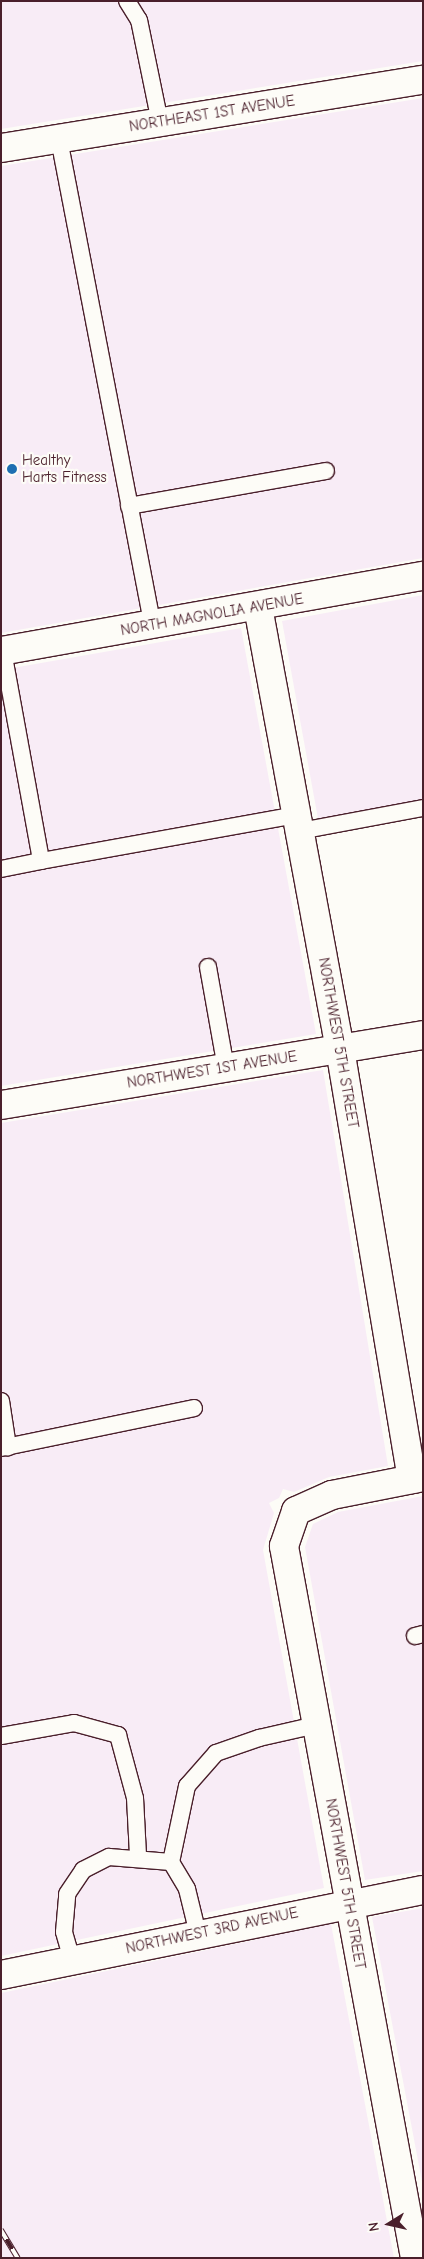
<!DOCTYPE html>
<style>
body{margin:0}
#map{position:relative;width:424px;height:2259px;overflow:hidden;background:#fdfcf7;font-family:"Comic Neue",sans-serif}
div>[style]{position:absolute}
[style*='--x']{left:calc(var(--x)*1px);top:calc(var(--y)*1px);width:calc(var(--w)*1px);rotate:calc(var(--a)*1deg)}
.built>*{inset:0;background:#f8ecf6}
.roads{filter:drop-shadow(1px 0 #4a1f2b) drop-shadow(-1px 0 #4a1f2b) drop-shadow(0 1px #4a1f2b) drop-shadow(0 -1px #4a1f2b)}
.service>*{height:16px;margin:-8px;padding:0 8px;transform-origin:8px;border-radius:8px;background:#fdfcf7}
.minor>*{height:28px;margin:-14px;padding:0 14px;transform-origin:14px;border-radius:14px;background:#fdfcf7}
.secondary>*{height:28px;margin:-14px;padding:0 14px;transform-origin:14px;border-radius:14px;background:#fdfcf7}
.rail>*{height:5.5px;margin-top:-2.75px;transform-origin:0;background:repeating-linear-gradient(90deg,#fdfcf7 0 11px,#4a1f2b 0 22px);box-sizing:border-box;border-block:1px solid #4a1f2b}
.dots>*{width:14px;height:14px;translate:-50% -50%;box-sizing:border-box;border:2px solid #fdfcf7;border-radius:50%}
span{translate:-50% -50%;white-space:nowrap;text-align:center;line-height:1.15;-webkit-text-stroke:4.5px #fdfcf7;paint-order:stroke}
.street-label{font-size:15px;color:#4a1f2b}
.poi-label{font-size:15px;color:#4a1f2b}
.left{translate:0 -50%;text-align:left}
.frame{position:absolute;inset:0;border:2px solid #4a1f2b;pointer-events:none}
.north{position:absolute;left:364px;top:2199px;width:50px;height:50px;-webkit-text-stroke:4px #fdfcf7;paint-order:stroke;rotate:260deg;font-size:14px;font-weight:700;line-height:20px;text-align:center;color:#4a1f2b}
.north::after{content:'';display:block;margin:auto;width:18px;height:22px;background:#4a1f2b;clip-path:polygon(50% 0,100% 100%,50% 72%,0 100%)}
</style>
<div id="map">
<div class="built">
<div style="clip-path:polygon(1px 1px,423px 1px,423px 61px,1px 129px)"></div>
<div style="clip-path:polygon(423px 98px,423px 558px,1px 633px,1px 166px)"></div>
<div style="clip-path:polygon(423px 595px,423px 814px,321px 835px,282px 621px)"></div>
<div style="clip-path:polygon(241px 628px,316px 1034px,1px 1086px,1px 670px)"></div>
<div style="clip-path:polygon(323px 1070px,388px 1466px,329px 1477px,294px 1492px,283px 1489px,279px 1498px,269px 1503px,274px 1513px,263px 1550px,324px 1888px,1px 1956px,1px 1123px)"></div>
<div style="clip-path:polygon(423px 1496px,423px 1871px,365px 1880px,305px 1547px,313px 1524px,338px 1512px)"></div>
<div style="clip-path:polygon(423px 1908px,423px 2187px,372px 1917px)"></div>
<div style="clip-path:polygon(331px 1924px,394px 2258px,1px 2258px,1px 1993px)"></div>
</div>
<div class="roads">
<div class="service">
<div style="--x:127;--y:1;--w:22;--a:58"></div>
<div style="--x:139;--y:20;--w:104;--a:78.4"></div>
<div style="--x:59;--y:139;--w:495;--a:79.1"></div>
<div style="--x:129;--y:506;--w:200;--a:-10.1"></div>
<div style="--x:3;--y:651;--w:213;--a:79.7"></div>
<div style="--x:41;--y:861;--w:260;--a:-10.2"></div>
<div style="--x:300;--y:831;--w:125;--a:-10.6"></div>
<div style="--x:1;--y:869;--w:41;--a:-11.3"></div>
<div style="--x:208;--y:967;--w:103;--a:79.9"></div>
<div style="--x:1;--y:1401;--w:47;--a:81.3"></div>
<div style="--x:1;--y:1448;--w:197;--a:-11.7"></div>
<div style="--x:415;--y:1636;--w:8;--a:-14"></div>
<div style="--x:1;--y:1736;--w:74;--a:-10.1"></div>
<div style="--x:74;--y:1723;--w:46;--a:15.3"></div>
<div style="--x:118;--y:1735;--w:65;--a:74.9"></div>
<div style="--x:135;--y:1798;--w:58;--a:87"></div>
<div style="--x:171;--y:1862;--w:78;--a:-78.1"></div>
<div style="--x:187;--y:1786;--w:44;--a:-48.7"></div>
<div style="--x:216;--y:1753;--w:46;--a:-19.2"></div>
<div style="--x:259;--y:1738;--w:58;--a:-12.8"></div>
<div style="--x:72;--y:1960;--w:29;--a:-106"></div>
<div style="--x:64;--y:1932;--w:38;--a:-85"></div>
<div style="--x:67;--y:1894;--w:29;--a:-56"></div>
<div style="--x:83;--y:1870;--w:29;--a:-27"></div>
<div style="--x:109;--y:1857;--w:62;--a:4.6"></div>
<div style="--x:171;--y:1862;--w:31;--a:59"></div>
<div style="--x:187;--y:1889;--w:46;--a:76.3"></div>
</div>
<div class="minor">
<div style="--x:258;--y:607;--w:450;--a:79.5"></div>
<div style="--x:340;--y:1049;--w:436;--a:80.5"></div>
<div style="--x:1;--y:1105;--w:428;--a:-9.4"></div>
<div style="--x:1;--y:1975;--w:430;--a:-11.4"></div>
<div style="--x:415;--y:2258;--w:724;--a:-100.43"></div>
<div style="--x:284;--y:1546;--w:37;--a:-71"></div>
<div style="--x:296;--y:1511;--w:39;--a:-24"></div>
<div style="--x:332;--y:1495;--w:93;--a:-11.2"></div>
</div>
<div class="secondary">
<div style="--x:1;--y:148;--w:427;--a:-9.2"></div>
<div style="--x:1;--y:651;--w:429;--a:-10.1"></div>
</div>
</div>
<div class="rail">
<div style="--x:1;--y:2230;--w:33;--a:59"></div>
</div>
<div class="dots">
<div style="left:12px;top:469px;background:#1f6fb2"></div>
</div>
<div class="street-label">
<span style="left:212px;top:114px;rotate:-9deg">NORTHEAST 1ST AVENUE</span>
<span style="left:212px;top:615px;rotate:-10deg">NORTH MAGNOLIA AVENUE</span>
<span style="left:338px;top:1043px;rotate:80deg">NORTHWEST 5TH STREET</span>
<span style="left:212px;top:1070px;rotate:-9deg">NORTHWEST 1ST AVENUE</span>
<span style="left:345px;top:1884px;rotate:80deg">NORTHWEST 5TH STREET</span>
<span style="left:212px;top:1931px;rotate:-12deg">NORTHWEST 3RD AVENUE</span>
</div>
<div class="poi-label">
<span class="left" style="left:22px;top:469px">Healthy<br>Harts Fitness</span>
</div>
<div class="frame"></div>
<div class="north">N</div>
</div>
